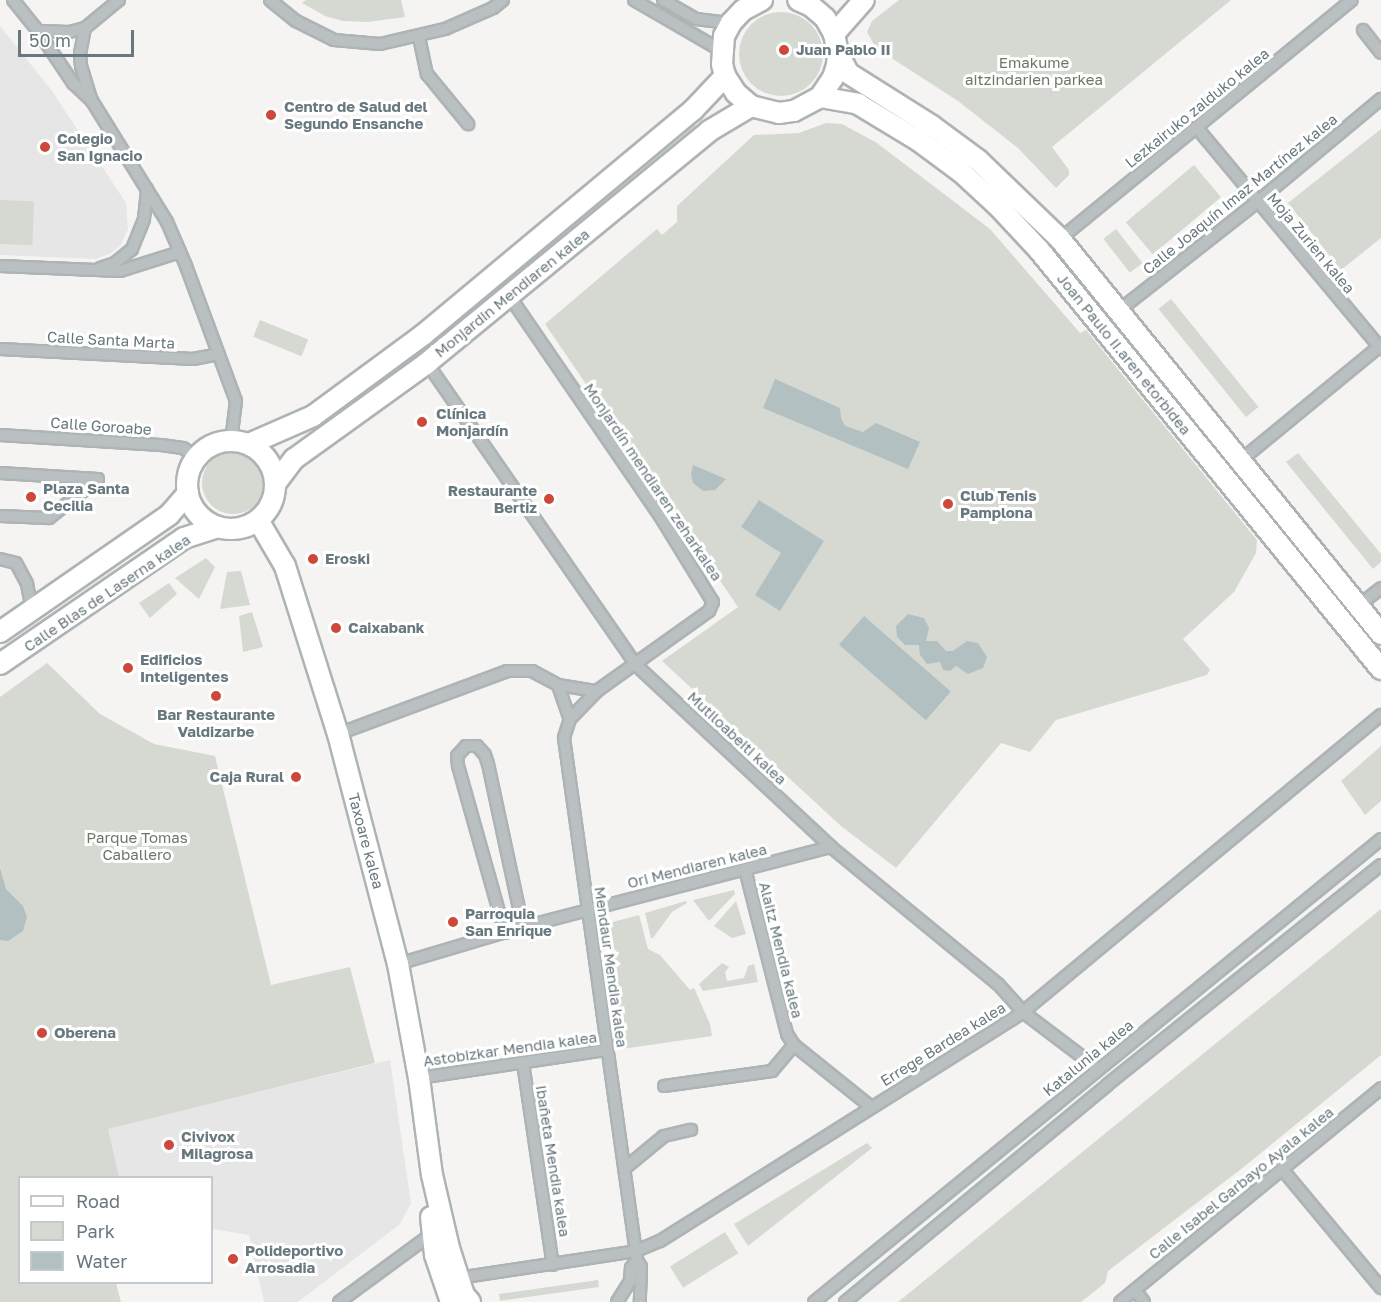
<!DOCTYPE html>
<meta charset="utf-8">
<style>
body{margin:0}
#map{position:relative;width:1381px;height:1302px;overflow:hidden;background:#f5f4f2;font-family:"Golos Text",sans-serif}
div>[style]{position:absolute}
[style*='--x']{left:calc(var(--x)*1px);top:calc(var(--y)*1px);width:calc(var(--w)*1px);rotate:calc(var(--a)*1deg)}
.built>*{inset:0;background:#e5e6e5}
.green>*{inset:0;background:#d5d9d2;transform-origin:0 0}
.round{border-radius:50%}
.water>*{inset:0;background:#b3c0c2;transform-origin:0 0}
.roads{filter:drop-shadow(2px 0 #aeb3b5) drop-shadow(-2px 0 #aeb3b5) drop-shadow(0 2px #aeb3b5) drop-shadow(0 -2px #aeb3b5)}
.minor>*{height:10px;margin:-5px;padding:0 5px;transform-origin:5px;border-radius:5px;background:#babfc1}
.major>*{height:20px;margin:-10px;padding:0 10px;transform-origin:10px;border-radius:10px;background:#fff}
.major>.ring{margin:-10px;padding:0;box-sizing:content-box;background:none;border:20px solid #fff;border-radius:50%}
.dots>*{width:16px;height:16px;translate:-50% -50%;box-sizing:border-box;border:3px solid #fff;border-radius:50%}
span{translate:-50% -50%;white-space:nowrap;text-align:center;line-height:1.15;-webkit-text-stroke:6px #fff;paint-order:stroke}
.poi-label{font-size:15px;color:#68787f;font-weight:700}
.left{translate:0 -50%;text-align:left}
.right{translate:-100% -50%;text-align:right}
.park-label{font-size:15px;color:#6c7766}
.street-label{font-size:15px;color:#68787f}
.legend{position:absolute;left:18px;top:1176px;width:195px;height:108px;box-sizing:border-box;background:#fff;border:2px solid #c3c9cc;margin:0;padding:8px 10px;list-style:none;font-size:18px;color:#68787f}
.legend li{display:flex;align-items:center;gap:12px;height:30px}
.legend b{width:30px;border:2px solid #c3c9cc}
.scale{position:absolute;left:18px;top:30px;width:116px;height:27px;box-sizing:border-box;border:3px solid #68787f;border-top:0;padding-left:8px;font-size:18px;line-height:21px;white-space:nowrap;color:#68787f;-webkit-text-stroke:4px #fff;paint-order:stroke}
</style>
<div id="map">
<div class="built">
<div style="clip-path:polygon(0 26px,52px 91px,126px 203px,128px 229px,121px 245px,111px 253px,96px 259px,0 255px)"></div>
<div style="clip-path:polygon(390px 1060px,411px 1203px,400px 1224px,298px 1302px,264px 1302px,249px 1235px,212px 1229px,212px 1178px,119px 1177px,107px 1129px)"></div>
</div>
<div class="green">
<div style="clip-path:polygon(306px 0,401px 0,405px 17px,368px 22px,343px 21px,325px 16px,302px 3px)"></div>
<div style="clip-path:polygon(899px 0,1231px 0,1052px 147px,1069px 170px,1069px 175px,1056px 188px,1018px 148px,958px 101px,876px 48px,867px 32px,872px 21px)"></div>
<div class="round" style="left:739px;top:12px;width:84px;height:84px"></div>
<div style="left:691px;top:120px;width:11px;height:214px;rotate:52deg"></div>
<div style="clip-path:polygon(826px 123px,842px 124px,877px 143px,990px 229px,1080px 333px,1086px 330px,1257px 540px,1256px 553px,1234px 592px,1183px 639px,1210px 670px,1207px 675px,1056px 720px,1030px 752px,1001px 743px,896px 868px,841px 826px,662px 661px,738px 607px,545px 324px,657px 229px,662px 235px,670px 228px,677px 222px,677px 206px,754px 135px,799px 133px)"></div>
<div style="clip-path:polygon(1381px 129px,1381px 238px,1341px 270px,1288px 203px)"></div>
<div style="left:1194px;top:165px;width:42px;height:89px;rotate:50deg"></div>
<div style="left:0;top:200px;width:34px;height:44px;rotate:2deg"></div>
<div style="left:1116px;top:229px;width:43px;height:16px;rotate:52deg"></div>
<div style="clip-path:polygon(516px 267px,524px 276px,413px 364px,409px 354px)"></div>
<div style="left:1171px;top:299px;width:139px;height:16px;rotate:51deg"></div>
<div style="left:260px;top:320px;width:52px;height:18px;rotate:22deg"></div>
<div style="left:391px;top:367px;width:12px;height:121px;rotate:48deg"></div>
<div class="round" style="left:202px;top:452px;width:62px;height:62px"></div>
<div style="clip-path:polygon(1298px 453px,1381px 554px,1381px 562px,1373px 569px,1286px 462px)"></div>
<div style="clip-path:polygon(206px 558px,215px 567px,199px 599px,175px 578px)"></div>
<div style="clip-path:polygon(241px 571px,250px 605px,220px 609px,227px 572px)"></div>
<div style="clip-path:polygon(169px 583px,177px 594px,150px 618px,139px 603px)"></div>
<div style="clip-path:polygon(252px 612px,263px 647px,243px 652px,239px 616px)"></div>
<div style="clip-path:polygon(47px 663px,100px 714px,154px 744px,215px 756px,271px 985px,350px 967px,375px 1063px,108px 1129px,119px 1177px,20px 1178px,20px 1282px,116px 1283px,121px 1302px,0 1302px,0 697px)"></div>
<div style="clip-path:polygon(1381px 746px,1381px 801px,1365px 815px,1341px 781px)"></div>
<div style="clip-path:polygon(734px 890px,735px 894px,709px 921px,693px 900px)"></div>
<div style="clip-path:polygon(686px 901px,687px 903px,672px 912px,653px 938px,651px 938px,645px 913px)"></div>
<div style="clip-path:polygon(736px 901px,746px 934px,732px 938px,714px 926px)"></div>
<div style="clip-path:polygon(1381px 909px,1381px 1055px,1245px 1166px,1108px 1271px,1105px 1283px,1081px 1302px,898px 1302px)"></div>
<div style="clip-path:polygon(639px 915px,648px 949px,660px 955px,690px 990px,694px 988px,710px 1024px,712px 1036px,622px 1049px,605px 924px)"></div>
<div style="clip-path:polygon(722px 963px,729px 967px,725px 972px,727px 981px,744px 978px,748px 966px,754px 964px,758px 982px,703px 991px,699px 984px)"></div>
<div style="clip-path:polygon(867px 1143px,872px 1148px,748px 1246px,734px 1224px)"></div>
<div style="left:725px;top:1232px;width:25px;height:65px;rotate:58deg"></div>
<div style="left:598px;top:1280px;width:7px;height:100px;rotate:82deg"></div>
</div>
<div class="water">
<div style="clip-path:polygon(775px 379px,840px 408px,841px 418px,845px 426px,863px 432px,876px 423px,920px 442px,908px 469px,763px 408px)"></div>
<div style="clip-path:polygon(693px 465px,726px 479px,715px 490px,703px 491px,693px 483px,691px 474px)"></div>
<div style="clip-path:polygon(759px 500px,824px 541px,780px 611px,755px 595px,781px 553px,741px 527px)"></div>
<div style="clip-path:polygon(908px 614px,924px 618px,929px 628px,926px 641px,937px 641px,946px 651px,953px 651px,967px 641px,978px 643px,987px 657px,983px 668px,968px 674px,956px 666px,950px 671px,943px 670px,940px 662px,927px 664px,920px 655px,919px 645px,905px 645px,897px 637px,896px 626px)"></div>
<div style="left:864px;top:616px;width:115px;height:38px;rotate:41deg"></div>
<div style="clip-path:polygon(0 868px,6px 889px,23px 906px,27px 917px,23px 931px,8px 941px,0 940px)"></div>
</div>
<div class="roads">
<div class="minor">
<div style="--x:13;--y:0;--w:40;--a:51"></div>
<div style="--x:38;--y:31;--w:63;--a:56.1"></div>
<div style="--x:73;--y:83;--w:26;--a:43"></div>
<div style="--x:92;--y:101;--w:142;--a:58.2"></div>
<div style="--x:167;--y:222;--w:48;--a:66.6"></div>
<div style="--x:186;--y:266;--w:144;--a:69.7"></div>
<div style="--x:236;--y:401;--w:40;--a:97.1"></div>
<div style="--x:270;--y:0;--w:33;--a:39"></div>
<div style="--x:296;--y:21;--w:42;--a:26.6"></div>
<div style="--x:334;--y:40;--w:46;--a:5"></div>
<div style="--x:380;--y:44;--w:67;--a:-13"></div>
<div style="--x:445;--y:29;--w:52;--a:-23.6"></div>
<div style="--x:493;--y:8;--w:13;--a:-39"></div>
<div style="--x:634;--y:0;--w:102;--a:30.1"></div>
<div style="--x:663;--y:0;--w:38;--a:30"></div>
<div style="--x:696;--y:19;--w:35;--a:7"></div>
<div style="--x:85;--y:28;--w:25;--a:101"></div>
<div style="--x:80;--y:53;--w:13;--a:86"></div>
<div style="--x:81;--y:66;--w:37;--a:73"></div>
<div style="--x:1363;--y:30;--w:29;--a:52"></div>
<div style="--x:38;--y:31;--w:31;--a:2"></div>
<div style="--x:69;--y:32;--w:16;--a:-14"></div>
<div style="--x:85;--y:28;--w:44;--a:-39.5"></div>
<div style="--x:419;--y:37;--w:38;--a:78"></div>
<div style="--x:427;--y:74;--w:65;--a:50.6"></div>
<div style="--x:1197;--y:128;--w:288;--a:50.2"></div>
<div style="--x:1060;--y:239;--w:377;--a:-39.3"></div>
<div style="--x:0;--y:266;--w:120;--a:2.4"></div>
<div style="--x:120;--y:271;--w:63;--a:-17.6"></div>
<div style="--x:100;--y:268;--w:16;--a:-18"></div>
<div style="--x:115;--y:263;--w:22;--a:-39"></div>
<div style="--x:132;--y:249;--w:32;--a:-68"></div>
<div style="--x:144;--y:219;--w:30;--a:-84"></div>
<div style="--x:510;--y:297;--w:265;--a:55.6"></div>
<div style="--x:660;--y:516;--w:101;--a:58.4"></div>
<div style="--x:713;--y:602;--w:10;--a:114"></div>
<div style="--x:709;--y:611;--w:138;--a:144.5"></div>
<div style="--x:597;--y:691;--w:39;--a:134"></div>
<div style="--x:570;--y:719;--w:20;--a:108"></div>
<div style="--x:564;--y:738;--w:527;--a:82.04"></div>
<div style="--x:637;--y:1260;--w:8;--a:60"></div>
<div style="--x:641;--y:1267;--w:35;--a:92"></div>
<div style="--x:1117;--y:312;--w:177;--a:-38.1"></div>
<div style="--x:1256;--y:203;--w:163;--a:-39.8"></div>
<div style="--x:0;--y:349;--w:193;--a:3"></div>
<div style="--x:193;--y:359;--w:26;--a:-11"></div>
<div style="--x:427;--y:363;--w:367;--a:55.3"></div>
<div style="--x:636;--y:665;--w:267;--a:43"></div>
<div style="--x:831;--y:847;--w:216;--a:39.4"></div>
<div style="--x:998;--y:984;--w:38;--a:48"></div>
<div style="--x:1023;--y:1012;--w:94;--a:37.2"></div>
<div style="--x:0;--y:435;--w:161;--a:3.6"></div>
<div style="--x:161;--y:445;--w:22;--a:8"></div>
<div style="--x:183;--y:448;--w:17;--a:33"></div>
<div style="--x:1240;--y:461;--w:183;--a:-39.4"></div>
<div style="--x:0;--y:473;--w:98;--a:3.5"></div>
<div style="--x:98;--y:479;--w:63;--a:141.5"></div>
<div style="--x:49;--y:518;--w:49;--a:-177.7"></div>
<div style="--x:0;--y:559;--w:16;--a:14"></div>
<div style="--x:16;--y:563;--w:24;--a:62"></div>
<div style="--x:27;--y:584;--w:25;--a:79"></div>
<div style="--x:1358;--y:606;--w:29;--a:-38"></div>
<div style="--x:558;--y:685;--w:36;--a:71"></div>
<div style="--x:338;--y:734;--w:180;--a:-20.4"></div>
<div style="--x:507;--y:671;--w:25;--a:0"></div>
<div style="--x:532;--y:671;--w:30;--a:28"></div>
<div style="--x:558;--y:685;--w:39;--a:9"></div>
<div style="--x:745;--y:869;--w:170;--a:75.7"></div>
<div style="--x:787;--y:1034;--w:13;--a:58"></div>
<div style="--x:794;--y:1045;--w:99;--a:38.8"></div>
<div style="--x:505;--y:933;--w:173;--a:-105.7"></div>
<div style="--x:458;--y:766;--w:10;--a:-96"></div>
<div style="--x:457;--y:756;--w:13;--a:-48"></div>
<div style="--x:466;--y:746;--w:11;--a:0"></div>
<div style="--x:477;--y:746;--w:12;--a:48"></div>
<div style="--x:485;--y:755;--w:9;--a:72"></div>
<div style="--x:488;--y:764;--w:167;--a:77.9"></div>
<div style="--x:398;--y:964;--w:130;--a:-16.5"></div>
<div style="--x:523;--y:927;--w:318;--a:-14.6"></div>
<div style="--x:523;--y:1063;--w:204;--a:81.6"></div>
<div style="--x:419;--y:1078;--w:190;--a:-8.5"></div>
<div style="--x:664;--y:1086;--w:109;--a:-7.9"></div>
<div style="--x:772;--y:1071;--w:34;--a:-50"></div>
<div style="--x:624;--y:1169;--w:52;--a:-39.5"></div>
<div style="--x:664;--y:1136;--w:28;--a:-13"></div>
<div style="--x:1282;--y:1169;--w:155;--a:50.2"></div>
<div style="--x:458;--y:1278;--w:180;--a:-8.6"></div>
<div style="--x:636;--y:1251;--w:26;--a:-23"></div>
<div style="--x:660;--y:1241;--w:429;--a:-32.2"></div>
<div style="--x:1023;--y:1012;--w:465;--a:-39.7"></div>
<div style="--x:1135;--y:1290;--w:15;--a:53"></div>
<div style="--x:339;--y:1302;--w:117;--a:-36.3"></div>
<div style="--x:617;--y:1302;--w:25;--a:-58"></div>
<div style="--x:630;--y:1281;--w:13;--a:-86"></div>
<div style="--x:631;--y:1268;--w:10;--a:-53"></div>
<div style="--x:814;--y:1302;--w:732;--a:-39.23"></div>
<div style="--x:845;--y:1302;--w:340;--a:-39.6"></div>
<div style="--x:1107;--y:1085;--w:351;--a:-38.8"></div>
<div style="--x:1120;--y:1302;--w:338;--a:-39.3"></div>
</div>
<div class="major">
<div style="--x:762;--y:0;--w:21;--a:152"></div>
<div style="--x:743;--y:10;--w:18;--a:133"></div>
<div style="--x:731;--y:23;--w:15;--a:118"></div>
<div style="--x:724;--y:36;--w:28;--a:94"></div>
<div style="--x:722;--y:64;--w:12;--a:76"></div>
<div style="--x:725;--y:76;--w:20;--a:57"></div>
<div style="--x:736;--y:93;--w:20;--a:41"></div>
<div style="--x:751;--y:106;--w:29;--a:14"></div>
<div style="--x:779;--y:113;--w:15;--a:-8"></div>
<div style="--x:794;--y:111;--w:30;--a:-28"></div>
<div style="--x:820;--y:97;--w:23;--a:-56"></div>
<div style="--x:833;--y:78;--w:14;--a:-73"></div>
<div style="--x:837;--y:65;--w:12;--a:-85"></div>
<div style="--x:838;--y:53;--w:19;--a:-102"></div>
<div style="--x:834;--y:34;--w:18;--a:-119"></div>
<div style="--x:825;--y:18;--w:18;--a:-139"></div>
<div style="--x:811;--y:6;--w:14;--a:-155"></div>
<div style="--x:834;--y:34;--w:45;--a:-48.6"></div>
<div style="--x:838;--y:53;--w:22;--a:63"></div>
<div style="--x:848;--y:73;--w:99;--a:32.2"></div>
<div style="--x:932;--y:126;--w:57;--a:36.5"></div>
<div style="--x:978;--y:160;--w:114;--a:43.9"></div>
<div style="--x:1060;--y:239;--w:509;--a:50.9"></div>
<div style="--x:820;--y:97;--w:39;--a:10"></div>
<div style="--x:858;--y:104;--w:71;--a:31.2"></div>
<div style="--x:919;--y:141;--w:52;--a:36.4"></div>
<div style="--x:961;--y:172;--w:50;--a:42.6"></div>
<div style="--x:998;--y:206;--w:60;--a:47"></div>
<div style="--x:1039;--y:250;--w:541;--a:50.78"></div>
<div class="ring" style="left:187px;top:441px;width:68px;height:68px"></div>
<div style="--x:249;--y:444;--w:70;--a:-23.6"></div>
<div style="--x:313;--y:416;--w:137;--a:-36.4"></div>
<div style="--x:423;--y:335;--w:351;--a:-39.8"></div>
<div style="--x:693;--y:110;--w:47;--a:-46.7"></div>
<div style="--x:275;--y:484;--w:31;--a:-53"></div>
<div style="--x:294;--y:459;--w:164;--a:-35.8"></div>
<div style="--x:427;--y:363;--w:365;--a:-39.4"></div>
<div style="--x:709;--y:131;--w:49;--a:-30.8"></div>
<div style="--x:258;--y:520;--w:53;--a:59.6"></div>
<div style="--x:285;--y:566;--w:176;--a:72.5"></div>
<div style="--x:338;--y:734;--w:238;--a:75.4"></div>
<div style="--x:398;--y:964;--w:116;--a:79.6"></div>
<div style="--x:419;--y:1078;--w:98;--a:82.4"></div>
<div style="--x:432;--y:1175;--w:75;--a:76.9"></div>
<div style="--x:449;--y:1248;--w:49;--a:72.3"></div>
<div style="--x:464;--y:1295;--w:9;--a:49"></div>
<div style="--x:0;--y:632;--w:206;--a:-34.7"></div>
<div style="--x:169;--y:515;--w:29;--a:-49"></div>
<div style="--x:0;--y:664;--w:223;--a:-34.4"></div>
<div style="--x:184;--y:538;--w:35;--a:-18"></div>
<div style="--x:431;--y:1217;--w:38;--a:84"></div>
<div style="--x:435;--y:1255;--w:50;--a:71.2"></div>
</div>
</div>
<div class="dots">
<div style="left:784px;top:50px;background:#cc483a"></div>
<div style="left:271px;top:115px;background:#cc483a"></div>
<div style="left:45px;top:147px;background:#cc483a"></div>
<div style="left:422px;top:422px;background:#cc483a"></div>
<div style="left:31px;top:497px;background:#cc483a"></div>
<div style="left:549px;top:499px;background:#cc483a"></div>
<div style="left:948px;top:504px;background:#cc483a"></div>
<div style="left:313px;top:559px;background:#cc483a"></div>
<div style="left:336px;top:628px;background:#cc483a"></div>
<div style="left:128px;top:668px;background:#cc483a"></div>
<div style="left:216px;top:696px;background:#cc483a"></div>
<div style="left:296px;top:777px;background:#cc483a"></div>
<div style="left:453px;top:922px;background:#cc483a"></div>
<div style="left:42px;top:1033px;background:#cc483a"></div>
<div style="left:169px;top:1145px;background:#cc483a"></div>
<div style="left:233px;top:1259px;background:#cc483a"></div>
</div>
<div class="poi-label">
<span class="left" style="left:796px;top:50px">Juan Pablo II</span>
<span class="left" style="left:284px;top:115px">Centro de Salud del<br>Segundo Ensanche</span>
<span class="left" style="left:57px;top:147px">Colegio<br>San Ignacio</span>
<span class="left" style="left:436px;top:422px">Clínica<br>Monjardín</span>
<span class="left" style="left:43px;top:497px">Plaza Santa<br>Cecilia</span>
<span class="right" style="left:537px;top:499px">Restaurante<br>Bertiz</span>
<span class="left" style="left:960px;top:504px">Club Tenis<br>Pamplona</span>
<span class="left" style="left:325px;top:559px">Eroski</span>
<span class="left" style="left:348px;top:628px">Caixabank</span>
<span class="left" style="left:140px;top:668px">Edificios<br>Inteligentes</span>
<span style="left:216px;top:723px">Bar Restaurante<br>Valdizarbe</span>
<span class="right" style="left:284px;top:777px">Caja Rural</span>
<span class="left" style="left:465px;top:922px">Parroquia<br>San Enrique</span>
<span class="left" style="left:54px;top:1033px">Oberena</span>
<span class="left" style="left:181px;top:1145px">Civivox<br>Milagrosa</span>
<span class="left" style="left:245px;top:1259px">Polideportivo<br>Arrosadia</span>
</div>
<div class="park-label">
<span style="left:1034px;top:71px">Emakume<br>aitzindarien parkea</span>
<span style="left:137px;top:846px">Parque Tomas<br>Caballero</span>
</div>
<div class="street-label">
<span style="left:1197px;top:108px;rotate:-39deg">Lezkairuko zalduko kalea</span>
<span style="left:1240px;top:194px;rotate:-39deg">Calle Joaquín Imaz Martínez kalea</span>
<span style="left:1311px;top:243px;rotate:50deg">Moja Zurien kalea</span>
<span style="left:512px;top:293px;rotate:-39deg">Monjardin Mendiaren kalea</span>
<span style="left:111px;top:340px;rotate:3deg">Calle Santa Marta</span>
<span style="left:1124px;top:354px;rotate:51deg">Joan Paulo II.aren etorbidea</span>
<span style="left:101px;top:426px;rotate:4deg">Calle Goroabe</span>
<span style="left:653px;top:482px;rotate:56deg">Monjardín mendiaren zeharkalea</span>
<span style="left:107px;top:593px;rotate:-34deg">Calle Blas de Laserna kalea</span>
<span style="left:737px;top:738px;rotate:43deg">Mutiloabeiti kalea</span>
<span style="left:366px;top:841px;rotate:75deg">Taxoare kalea</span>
<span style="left:697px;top:866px;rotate:-14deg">Ori Mendiaren kalea</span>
<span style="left:781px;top:950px;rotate:76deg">Alaitz Mendia kalea</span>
<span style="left:611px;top:967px;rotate:82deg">Mendaur Mendia kalea</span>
<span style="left:943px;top:1044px;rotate:-32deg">Errege Bardea kalea</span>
<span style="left:510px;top:1049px;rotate:-8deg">Astobizkar Mendia kalea</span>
<span style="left:1088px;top:1058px;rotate:-39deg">Katalunia kalea</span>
<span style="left:553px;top:1161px;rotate:81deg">Ibañeta Mendia kalea</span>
<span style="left:1241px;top:1183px;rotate:-39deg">Calle Isabel Garbayo Ayala kalea</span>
</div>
<ul class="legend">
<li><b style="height:8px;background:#fff"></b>Road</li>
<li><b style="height:16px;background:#d5d9d2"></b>Park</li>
<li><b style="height:16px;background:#b3c0c2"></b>Water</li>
</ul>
<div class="scale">50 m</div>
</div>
